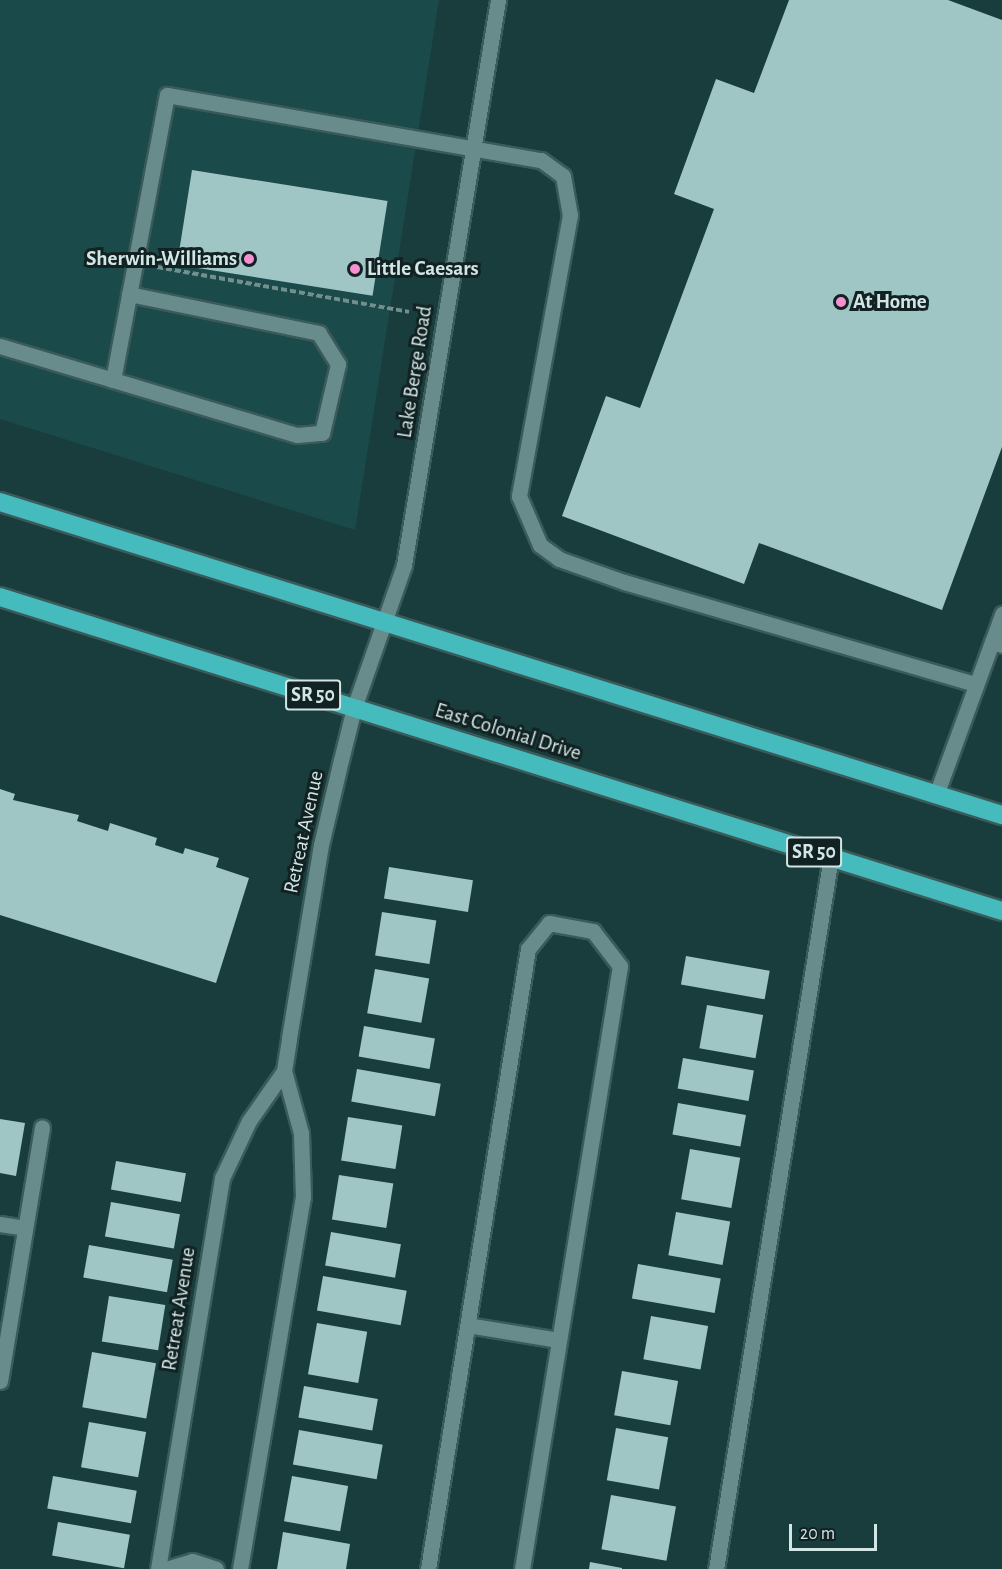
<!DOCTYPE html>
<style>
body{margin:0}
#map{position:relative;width:1002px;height:1569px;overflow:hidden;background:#193d3d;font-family:"Alegreya Sans",sans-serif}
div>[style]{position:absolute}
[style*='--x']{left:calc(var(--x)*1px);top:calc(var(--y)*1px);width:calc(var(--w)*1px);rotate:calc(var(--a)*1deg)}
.built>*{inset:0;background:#1b4a4a}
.building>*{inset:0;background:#9fc5c5;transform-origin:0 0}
.path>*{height:4px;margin-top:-2px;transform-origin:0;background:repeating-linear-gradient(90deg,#728f8e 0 6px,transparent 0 9px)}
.roads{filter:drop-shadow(2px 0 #3b5a5a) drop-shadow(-2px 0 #3b5a5a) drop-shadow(0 2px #3b5a5a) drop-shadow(0 -2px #3b5a5a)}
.minor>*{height:15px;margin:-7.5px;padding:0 7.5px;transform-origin:7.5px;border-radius:7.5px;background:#688c8c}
.highway>*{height:18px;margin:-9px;padding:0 9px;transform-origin:9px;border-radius:9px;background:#46bbbd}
.dots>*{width:16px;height:16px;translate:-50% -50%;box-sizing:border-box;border:3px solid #122121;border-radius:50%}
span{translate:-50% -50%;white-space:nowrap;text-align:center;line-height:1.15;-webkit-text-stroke:6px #122121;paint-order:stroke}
.shield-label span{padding:2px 4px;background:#122121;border:2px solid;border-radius:4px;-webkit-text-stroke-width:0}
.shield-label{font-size:20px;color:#d2e6e5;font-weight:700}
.poi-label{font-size:21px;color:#d2e6e5;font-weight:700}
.right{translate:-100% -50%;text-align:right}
.left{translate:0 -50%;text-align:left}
.street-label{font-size:21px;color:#d2e6e5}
.scale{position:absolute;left:789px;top:1524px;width:88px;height:27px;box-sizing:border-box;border:3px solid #d2e6e5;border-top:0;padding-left:8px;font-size:18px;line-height:21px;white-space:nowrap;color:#d2e6e5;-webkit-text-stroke:4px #122121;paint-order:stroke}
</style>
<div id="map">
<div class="built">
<div style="clip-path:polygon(0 0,439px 0,355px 530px,0 419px)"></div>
</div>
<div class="building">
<div style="clip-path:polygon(789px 0,948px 0,1002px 20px,1002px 447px,942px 610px,759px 543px,744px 584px,562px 516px,606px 396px,640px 408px,714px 209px,674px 194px,716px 79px,754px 93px)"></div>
<div style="left:192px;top:170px;width:198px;height:96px;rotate:9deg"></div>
<div style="clip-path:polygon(0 789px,15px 794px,13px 800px,79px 815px,77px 821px,108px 831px,110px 823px,157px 838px,155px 845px,183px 854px,185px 848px,219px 858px,216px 867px,249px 878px,216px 983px,0 915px)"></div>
<div style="left:389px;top:867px;width:85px;height:32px;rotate:9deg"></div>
<div style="left:382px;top:912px;width:55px;height:44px;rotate:9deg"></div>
<div style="left:686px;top:956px;width:85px;height:29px;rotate:10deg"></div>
<div style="left:375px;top:969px;width:55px;height:45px;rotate:10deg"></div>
<div style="left:707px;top:1005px;width:57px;height:44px;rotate:10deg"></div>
<div style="left:364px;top:1026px;width:72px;height:31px;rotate:10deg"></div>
<div style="left:683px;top:1058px;width:72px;height:31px;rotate:10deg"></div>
<div style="left:357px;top:1069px;width:85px;height:33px;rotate:10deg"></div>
<div style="left:678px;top:1103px;width:69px;height:32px;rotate:10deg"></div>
<div style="left:348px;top:1117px;width:55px;height:44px;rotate:9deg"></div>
<div style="clip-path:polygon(0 1119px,25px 1123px,16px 1176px,0 1173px)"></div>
<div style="left:690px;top:1149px;width:51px;height:51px;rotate:10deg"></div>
<div style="left:116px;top:1161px;width:71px;height:29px;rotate:10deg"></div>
<div style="left:339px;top:1175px;width:55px;height:45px;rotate:9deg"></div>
<div style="left:111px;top:1202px;width:70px;height:35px;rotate:10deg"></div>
<div style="left:676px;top:1212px;width:55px;height:44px;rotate:10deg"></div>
<div style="left:331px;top:1232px;width:71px;height:34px;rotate:10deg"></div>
<div style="left:89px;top:1245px;width:85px;height:33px;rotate:10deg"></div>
<div style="left:638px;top:1264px;width:84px;height:35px;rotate:10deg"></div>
<div style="left:323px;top:1276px;width:85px;height:35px;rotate:10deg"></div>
<div style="left:109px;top:1296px;width:57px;height:46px;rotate:9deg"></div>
<div style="left:651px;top:1316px;width:58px;height:44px;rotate:10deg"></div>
<div style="left:317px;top:1323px;width:51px;height:52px;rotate:10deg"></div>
<div style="left:92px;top:1352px;width:65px;height:56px;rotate:10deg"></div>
<div style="left:622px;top:1371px;width:57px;height:45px;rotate:10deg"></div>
<div style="left:304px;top:1386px;width:75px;height:32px;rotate:10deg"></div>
<div style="left:89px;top:1422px;width:58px;height:46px;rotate:10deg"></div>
<div style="left:616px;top:1428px;width:53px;height:53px;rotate:10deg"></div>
<div style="left:299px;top:1430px;width:85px;height:35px;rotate:10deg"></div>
<div style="left:53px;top:1476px;width:85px;height:33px;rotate:10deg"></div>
<div style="left:292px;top:1476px;width:57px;height:46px;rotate:10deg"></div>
<div style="left:611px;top:1495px;width:66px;height:55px;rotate:10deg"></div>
<div style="left:58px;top:1522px;width:73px;height:34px;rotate:10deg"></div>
<div style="clip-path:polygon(283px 1532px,350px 1544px,346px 1569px,277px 1569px)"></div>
<div style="clip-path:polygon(590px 1562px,622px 1568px,622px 1569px,589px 1569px)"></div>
</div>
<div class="path">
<div style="--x:157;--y:267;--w:256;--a:10.1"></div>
</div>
<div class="roads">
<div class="minor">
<div style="--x:0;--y:346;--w:310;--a:16.7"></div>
<div style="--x:297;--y:435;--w:25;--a:-5"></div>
<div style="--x:322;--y:433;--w:71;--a:-76.9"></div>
<div style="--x:338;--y:364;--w:36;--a:-122"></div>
<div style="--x:319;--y:333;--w:194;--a:-168.4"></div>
<div style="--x:113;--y:380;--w:290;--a:-79.3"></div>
<div style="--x:167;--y:95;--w:380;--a:9.9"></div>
<div style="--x:541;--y:160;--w:27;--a:36"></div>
<div style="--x:563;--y:176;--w:40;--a:80"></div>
<div style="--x:570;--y:215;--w:286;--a:100.3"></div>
<div style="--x:519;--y:496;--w:53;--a:66.8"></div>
<div style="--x:540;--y:545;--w:24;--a:36"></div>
<div style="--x:559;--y:559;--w:69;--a:19.5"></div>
<div style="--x:624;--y:582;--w:366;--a:16.2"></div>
<div style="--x:992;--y:642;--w:30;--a:-70"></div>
<div style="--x:936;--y:795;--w:163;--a:-69.9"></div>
<div style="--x:992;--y:642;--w:10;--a:17"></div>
<div style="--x:0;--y:1224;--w:25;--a:9"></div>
<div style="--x:468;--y:1325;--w:92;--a:9.4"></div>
<div style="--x:0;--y:1381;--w:257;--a:-80.6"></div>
<div style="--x:158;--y:1569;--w:396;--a:-80.7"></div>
<div style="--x:222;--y:1178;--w:63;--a:-64.7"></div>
<div style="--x:249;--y:1121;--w:61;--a:-55"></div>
<div style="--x:166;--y:1569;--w:27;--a:-17"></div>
<div style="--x:192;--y:1561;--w:25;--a:18"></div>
<div style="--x:240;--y:1569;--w:377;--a:-80.4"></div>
<div style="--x:303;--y:1197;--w:64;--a:-91.8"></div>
<div style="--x:301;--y:1133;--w:64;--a:-105.3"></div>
<div style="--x:284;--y:1071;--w:33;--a:-81"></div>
<div style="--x:289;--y:1038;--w:196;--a:-80.6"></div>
<div style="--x:321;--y:845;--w:87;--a:-76.8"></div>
<div style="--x:341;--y:760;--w:54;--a:-76"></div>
<div style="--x:354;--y:708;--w:151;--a:-70.7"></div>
<div style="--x:404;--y:565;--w:573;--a:-80.55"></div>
<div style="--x:428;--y:1569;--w:628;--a:-80.84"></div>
<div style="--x:528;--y:949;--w:33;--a:-51"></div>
<div style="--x:549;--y:923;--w:45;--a:10.3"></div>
<div style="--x:593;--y:931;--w:44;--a:52.4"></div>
<div style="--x:620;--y:966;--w:611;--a:99.23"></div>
<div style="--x:716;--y:1569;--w:721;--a:-80.83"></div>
</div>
<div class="highway">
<div style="--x:0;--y:502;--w:1050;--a:17.35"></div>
<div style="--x:0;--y:597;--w:1050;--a:17.4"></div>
</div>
</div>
<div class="dots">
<div style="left:249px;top:259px;background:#f690d0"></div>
<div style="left:355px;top:269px;background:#f690d0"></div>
<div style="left:841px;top:302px;background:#f690d0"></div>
</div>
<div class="shield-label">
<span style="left:313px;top:695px">SR 50</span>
<span style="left:814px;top:852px">SR 50</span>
</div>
<div class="poi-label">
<span class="right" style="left:237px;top:259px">Sherwin-Williams</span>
<span class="left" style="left:367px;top:269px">Little Caesars</span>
<span class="left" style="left:853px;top:302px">At Home</span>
</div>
<div class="street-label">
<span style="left:415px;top:372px;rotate:-81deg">Lake Berge Road</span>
<span style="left:508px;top:732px;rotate:17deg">East Colonial Drive</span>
<span style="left:304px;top:832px;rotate:-78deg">Retreat Avenue</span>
<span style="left:179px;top:1309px;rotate:-81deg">Retreat Avenue</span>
</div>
<div class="scale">20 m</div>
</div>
